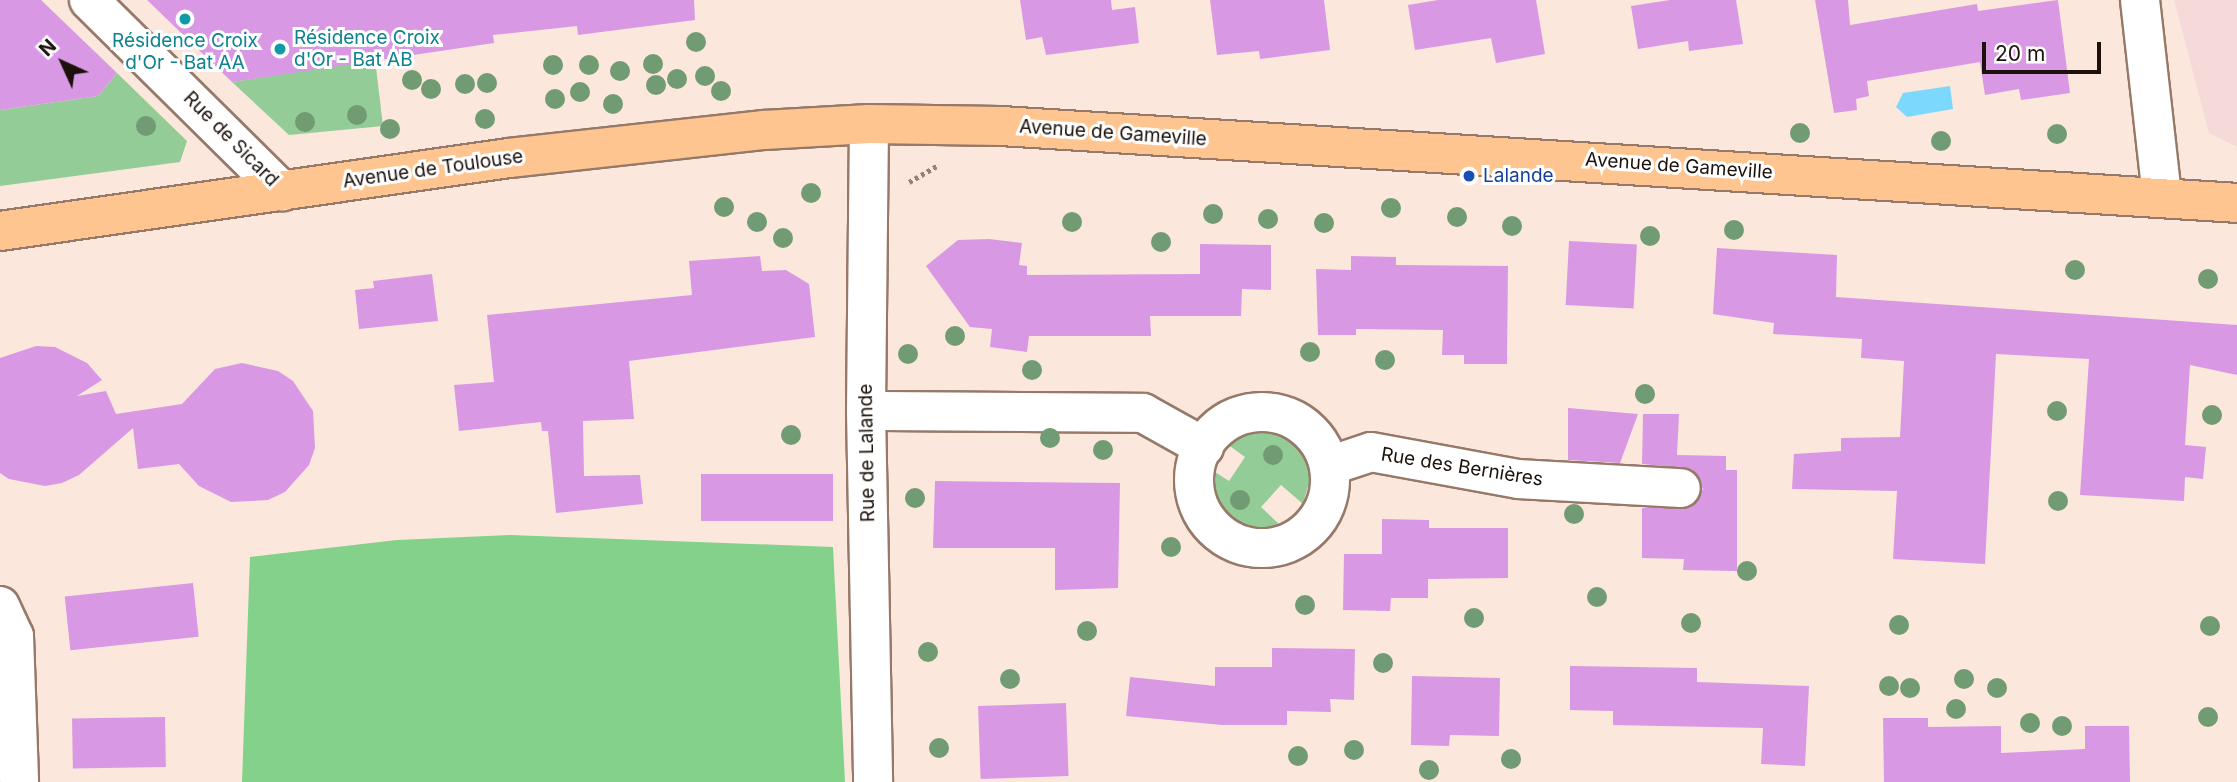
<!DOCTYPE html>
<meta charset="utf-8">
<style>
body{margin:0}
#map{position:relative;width:2237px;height:782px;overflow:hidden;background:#fbe7dc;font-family:Inter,sans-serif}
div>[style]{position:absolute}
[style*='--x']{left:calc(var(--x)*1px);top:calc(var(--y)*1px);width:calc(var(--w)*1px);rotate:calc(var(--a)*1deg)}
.commercial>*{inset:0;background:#f5dad9}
.green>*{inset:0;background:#94cc98}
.forest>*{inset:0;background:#83d18b}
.water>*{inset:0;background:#7dd8fd}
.building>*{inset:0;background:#d998e4;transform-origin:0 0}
.path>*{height:4.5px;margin-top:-2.25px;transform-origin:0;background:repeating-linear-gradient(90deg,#92827a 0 3.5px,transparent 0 7px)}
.roads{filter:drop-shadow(2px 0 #967969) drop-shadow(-2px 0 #967969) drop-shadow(0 2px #967969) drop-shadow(0 -2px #967969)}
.minor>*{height:38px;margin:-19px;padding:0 19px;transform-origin:19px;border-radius:19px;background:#fff}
.minor>.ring{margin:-19px;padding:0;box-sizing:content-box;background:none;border:38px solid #fff;border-radius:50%}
.major>*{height:38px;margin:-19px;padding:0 19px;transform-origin:19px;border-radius:19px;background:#fec590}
.trees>*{width:20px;height:20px;margin:-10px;border-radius:50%;background:#719b72}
.dots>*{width:19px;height:19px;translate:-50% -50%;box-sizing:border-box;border:4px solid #fff;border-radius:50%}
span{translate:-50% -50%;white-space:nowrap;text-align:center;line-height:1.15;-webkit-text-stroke:6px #fff;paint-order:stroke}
.culture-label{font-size:19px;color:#0d838f}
.left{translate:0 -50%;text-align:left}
.street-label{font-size:19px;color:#1c110b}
.transit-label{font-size:19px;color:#164399}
.north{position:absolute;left:28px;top:28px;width:70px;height:70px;-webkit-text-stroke:5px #fff;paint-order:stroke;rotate:315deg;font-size:19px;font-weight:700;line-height:28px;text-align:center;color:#1c110b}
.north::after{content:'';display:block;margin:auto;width:24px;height:32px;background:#1c110b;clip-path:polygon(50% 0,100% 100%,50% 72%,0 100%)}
.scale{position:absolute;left:1982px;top:42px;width:119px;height:32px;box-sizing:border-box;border:4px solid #1c110b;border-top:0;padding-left:9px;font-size:21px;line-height:24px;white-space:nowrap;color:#1c110b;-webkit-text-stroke:5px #fff;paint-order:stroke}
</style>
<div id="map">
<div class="commercial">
<div style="clip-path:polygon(2174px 0,2237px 0,2237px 147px,2209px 133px)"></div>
</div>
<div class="green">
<div style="clip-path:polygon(375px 59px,383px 126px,289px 135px,232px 82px)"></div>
<div style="clip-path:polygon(117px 73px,187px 141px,180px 162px,0 186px,0 110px,98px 96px)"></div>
<div style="clip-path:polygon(1242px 424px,1285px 432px,1307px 461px,1310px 479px,1303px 504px,1281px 485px,1261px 507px,1282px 527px,1269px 531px,1235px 529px,1218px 518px,1206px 504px,1200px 483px,1204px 465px,1229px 481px,1245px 457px,1220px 439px)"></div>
</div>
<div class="forest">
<div style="clip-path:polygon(510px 535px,833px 547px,845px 782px,242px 782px,250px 557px,397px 540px)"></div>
</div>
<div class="water">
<div style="clip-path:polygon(1950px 86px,1953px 109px,1907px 117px,1896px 107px,1903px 93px)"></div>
</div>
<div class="building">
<div style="clip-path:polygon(0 0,41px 0,117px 73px,98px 96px,0 110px)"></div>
<div style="clip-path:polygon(147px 0,694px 0,695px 20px,578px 35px,577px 26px,493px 35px,494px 43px,232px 82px)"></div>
<div style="clip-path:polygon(1020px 0,1111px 0,1112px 10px,1135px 7px,1139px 43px,1046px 55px,1042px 37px,1026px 40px)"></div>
<div style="clip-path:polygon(1210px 0,1324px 0,1330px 50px,1260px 59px,1259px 51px,1217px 55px)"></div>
<div style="clip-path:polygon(1438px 0,1536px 0,1545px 54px,1496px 63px,1491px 38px,1415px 50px,1408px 5px)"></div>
<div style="clip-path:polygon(1670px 0,1736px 0,1743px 44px,1689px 51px,1688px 41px,1638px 49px,1631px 6px)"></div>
<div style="clip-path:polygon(1815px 0,1848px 0,1850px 25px,1977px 4px,1978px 11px,2058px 0,2070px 93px,2021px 100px,2019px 89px,1985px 95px,1980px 62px,1867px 81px,1869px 96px,1856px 99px,1857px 110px,1834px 113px)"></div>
<div style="clip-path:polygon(989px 239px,1022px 243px,1019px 265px,1027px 266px,1027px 275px,1200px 274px,1200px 244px,1271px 245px,1271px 290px,1242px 289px,1241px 316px,1150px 316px,1151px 336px,1029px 336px,1027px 352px,990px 347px,992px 329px,970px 327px,926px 266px,958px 240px)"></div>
<div style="left:1569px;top:241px;width:68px;height:64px;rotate:3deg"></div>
<div style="clip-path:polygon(1717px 248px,1837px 255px,1836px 297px,2237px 325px,2237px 375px,2190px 365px,2185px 445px,2206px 447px,2203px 479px,2185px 477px,2184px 501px,2080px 495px,2089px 359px,1996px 354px,1985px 564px,1893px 559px,1897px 491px,1792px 489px,1794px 454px,1841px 451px,1841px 438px,1900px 437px,1904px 361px,1861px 358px,1862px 339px,1773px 334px,1774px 323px,1713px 314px)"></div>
<div style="clip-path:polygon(760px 256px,762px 271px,786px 270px,809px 284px,815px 337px,629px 361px,634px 419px,583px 421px,584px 476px,640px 475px,643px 504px,556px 513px,548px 431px,542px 431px,541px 422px,459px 431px,454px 385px,494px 382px,487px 315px,692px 295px,689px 261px)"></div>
<div style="clip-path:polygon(1351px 256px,1396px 257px,1396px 265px,1508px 266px,1507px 364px,1464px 364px,1464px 355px,1442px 355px,1443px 330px,1356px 329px,1356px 335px,1318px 335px,1316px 269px,1351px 270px)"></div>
<div style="clip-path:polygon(432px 274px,438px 321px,359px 329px,355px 290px,374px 288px,373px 281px)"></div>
<div style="clip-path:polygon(36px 346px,55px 347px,87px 363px,102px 380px,77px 396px,106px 391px,116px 414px,182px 404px,215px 369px,242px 363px,278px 371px,293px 381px,313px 411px,315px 448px,309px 465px,285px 492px,268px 500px,231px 502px,199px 486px,179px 464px,138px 469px,133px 428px,79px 475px,62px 483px,45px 486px,9px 479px,0 473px,0 358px)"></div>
<div style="clip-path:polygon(1568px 408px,1638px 414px,1620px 463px,1568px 460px)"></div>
<div style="clip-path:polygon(1643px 414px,1679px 414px,1677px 455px,1726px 456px,1726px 470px,1737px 470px,1737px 571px,1683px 570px,1684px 559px,1642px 558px,1642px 508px,1690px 508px,1703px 489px,1692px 469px,1642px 464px)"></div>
<div style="left:833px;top:474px;width:47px;height:132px;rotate:90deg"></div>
<div style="clip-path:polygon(935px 481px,1120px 483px,1118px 588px,1055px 590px,1055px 548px,933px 548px)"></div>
<div style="clip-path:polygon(1382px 519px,1429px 520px,1429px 528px,1508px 528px,1508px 578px,1428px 579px,1428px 598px,1391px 598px,1390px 611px,1343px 610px,1344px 554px,1382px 554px)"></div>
<div style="left:193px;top:583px;width:54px;height:129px;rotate:84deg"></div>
<div style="clip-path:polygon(1272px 648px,1355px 649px,1354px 700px,1330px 699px,1331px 712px,1287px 711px,1287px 725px,1222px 725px,1126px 716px,1130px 677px,1215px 686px,1215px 667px,1272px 667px)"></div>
<div style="clip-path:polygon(1570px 666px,1697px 668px,1697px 682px,1809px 686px,1805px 766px,1761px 764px,1763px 728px,1613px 725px,1613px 711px,1570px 710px)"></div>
<div style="clip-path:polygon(1412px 676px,1500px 678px,1499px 736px,1450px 735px,1449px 746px,1411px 745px)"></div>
<div style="left:1066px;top:703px;width:73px;height:88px;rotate:88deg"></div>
<div style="left:165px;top:717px;width:50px;height:93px;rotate:89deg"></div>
<div style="clip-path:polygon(1883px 718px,1928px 718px,1928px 727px,2001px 726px,2001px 753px,2085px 749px,2085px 726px,2129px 726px,2130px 782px,1884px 782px)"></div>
</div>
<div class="path">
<div style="--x:909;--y:182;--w:32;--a:-30"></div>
</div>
<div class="roads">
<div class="minor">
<div style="--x:89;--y:0;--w:272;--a:44.7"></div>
<div style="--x:2140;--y:0;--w:198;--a:83.6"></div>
<div style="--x:869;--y:124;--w:287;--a:90.6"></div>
<div style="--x:866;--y:411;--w:371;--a:88.9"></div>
<div style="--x:866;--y:411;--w:277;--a:0.4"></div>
<div style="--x:1143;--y:413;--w:70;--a:29.1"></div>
<div class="ring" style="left:1194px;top:412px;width:98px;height:98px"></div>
<div style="--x:1329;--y:466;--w:44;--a:-18.4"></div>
<div style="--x:1371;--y:452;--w:149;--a:10.4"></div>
<div style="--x:1518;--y:479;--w:163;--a:3.2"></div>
<div style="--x:0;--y:606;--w:33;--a:65"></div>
<div style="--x:14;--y:636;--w:146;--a:88"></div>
</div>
<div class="major">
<div style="--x:0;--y:231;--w:514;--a:-8.16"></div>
<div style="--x:509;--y:158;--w:257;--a:-6.3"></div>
<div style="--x:764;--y:130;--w:105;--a:-3.3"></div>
<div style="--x:869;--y:124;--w:132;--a:0.9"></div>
<div style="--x:1001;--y:126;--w:1238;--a:3.56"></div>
</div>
</div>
<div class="trees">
<div style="left:696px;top:42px"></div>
<div style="left:653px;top:64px"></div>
<div style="left:553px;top:65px"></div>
<div style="left:589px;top:65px"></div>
<div style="left:620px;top:71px"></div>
<div style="left:705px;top:76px"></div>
<div style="left:677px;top:79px"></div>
<div style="left:412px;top:80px"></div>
<div style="left:487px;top:83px"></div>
<div style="left:465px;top:84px"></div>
<div style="left:656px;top:85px"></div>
<div style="left:431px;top:89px"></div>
<div style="left:721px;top:91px"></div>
<div style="left:580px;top:92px"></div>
<div style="left:555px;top:99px"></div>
<div style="left:613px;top:104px"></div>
<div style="left:357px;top:115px"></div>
<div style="left:485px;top:119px"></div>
<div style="left:305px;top:122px"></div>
<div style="left:146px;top:126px"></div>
<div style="left:390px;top:129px"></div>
<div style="left:1800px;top:133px"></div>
<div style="left:2057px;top:134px"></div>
<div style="left:1941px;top:141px"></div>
<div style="left:811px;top:193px"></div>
<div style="left:724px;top:207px"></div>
<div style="left:1391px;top:208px"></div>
<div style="left:1213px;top:214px"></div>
<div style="left:1457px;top:217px"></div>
<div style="left:1268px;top:219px"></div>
<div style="left:757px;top:222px"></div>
<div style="left:1072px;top:222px"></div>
<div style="left:1324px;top:223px"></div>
<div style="left:1512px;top:226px"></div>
<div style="left:1734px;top:230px"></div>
<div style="left:1650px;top:236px"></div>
<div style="left:783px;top:238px"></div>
<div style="left:1161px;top:242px"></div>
<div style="left:2075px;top:270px"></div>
<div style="left:2208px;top:279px"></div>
<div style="left:955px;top:336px"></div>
<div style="left:1310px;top:352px"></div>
<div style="left:908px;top:354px"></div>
<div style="left:1385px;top:360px"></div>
<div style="left:1032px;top:370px"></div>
<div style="left:1645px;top:394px"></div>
<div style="left:2057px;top:411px"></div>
<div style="left:2212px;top:415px"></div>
<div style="left:791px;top:435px"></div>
<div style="left:1050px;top:438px"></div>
<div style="left:1103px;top:450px"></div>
<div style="left:1273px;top:455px"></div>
<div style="left:915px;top:498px"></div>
<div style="left:1240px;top:500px"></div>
<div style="left:2058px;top:501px"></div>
<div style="left:1574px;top:514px"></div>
<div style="left:1171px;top:547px"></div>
<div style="left:1747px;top:571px"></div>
<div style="left:1597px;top:597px"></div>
<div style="left:1305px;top:605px"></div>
<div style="left:1474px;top:618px"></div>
<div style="left:1691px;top:623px"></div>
<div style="left:1899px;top:625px"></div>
<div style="left:2210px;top:626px"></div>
<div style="left:1087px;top:631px"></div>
<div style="left:928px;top:652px"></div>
<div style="left:1383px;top:663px"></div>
<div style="left:1010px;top:679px"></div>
<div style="left:1964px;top:679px"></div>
<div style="left:1889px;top:686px"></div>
<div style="left:1910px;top:688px"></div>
<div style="left:1997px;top:688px"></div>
<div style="left:1956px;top:709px"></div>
<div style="left:2208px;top:717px"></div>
<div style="left:2030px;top:723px"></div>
<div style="left:2062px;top:726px"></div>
<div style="left:939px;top:748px"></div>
<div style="left:1354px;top:750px"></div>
<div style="left:1298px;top:756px"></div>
<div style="left:1511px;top:759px"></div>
<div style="left:1429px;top:770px"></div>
</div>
<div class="dots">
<div style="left:185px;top:19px;background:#0f9aa8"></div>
<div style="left:280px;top:49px;background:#0f9aa8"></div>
<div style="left:1469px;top:176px;background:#1a4fb4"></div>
</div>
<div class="culture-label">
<span class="left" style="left:294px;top:49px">Résidence Croix<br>d'Or - Bat AB</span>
<span style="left:185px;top:52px">Résidence Croix<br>d'Or - Bat AA</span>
</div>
<div class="street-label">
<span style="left:1113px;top:133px;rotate:4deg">Avenue de Gameville</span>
<span style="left:231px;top:139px;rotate:45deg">Rue de Sicard</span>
<span style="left:1679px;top:166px;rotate:4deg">Avenue de Gameville</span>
<span style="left:433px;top:169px;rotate:-8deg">Avenue de Toulouse</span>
<span style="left:867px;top:453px;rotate:-91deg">Rue de Lalande</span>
<span style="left:1462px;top:467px;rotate:9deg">Rue des Bernières</span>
</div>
<div class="transit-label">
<span class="left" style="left:1483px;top:176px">Lalande</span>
</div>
<div class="north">N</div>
<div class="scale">20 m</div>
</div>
